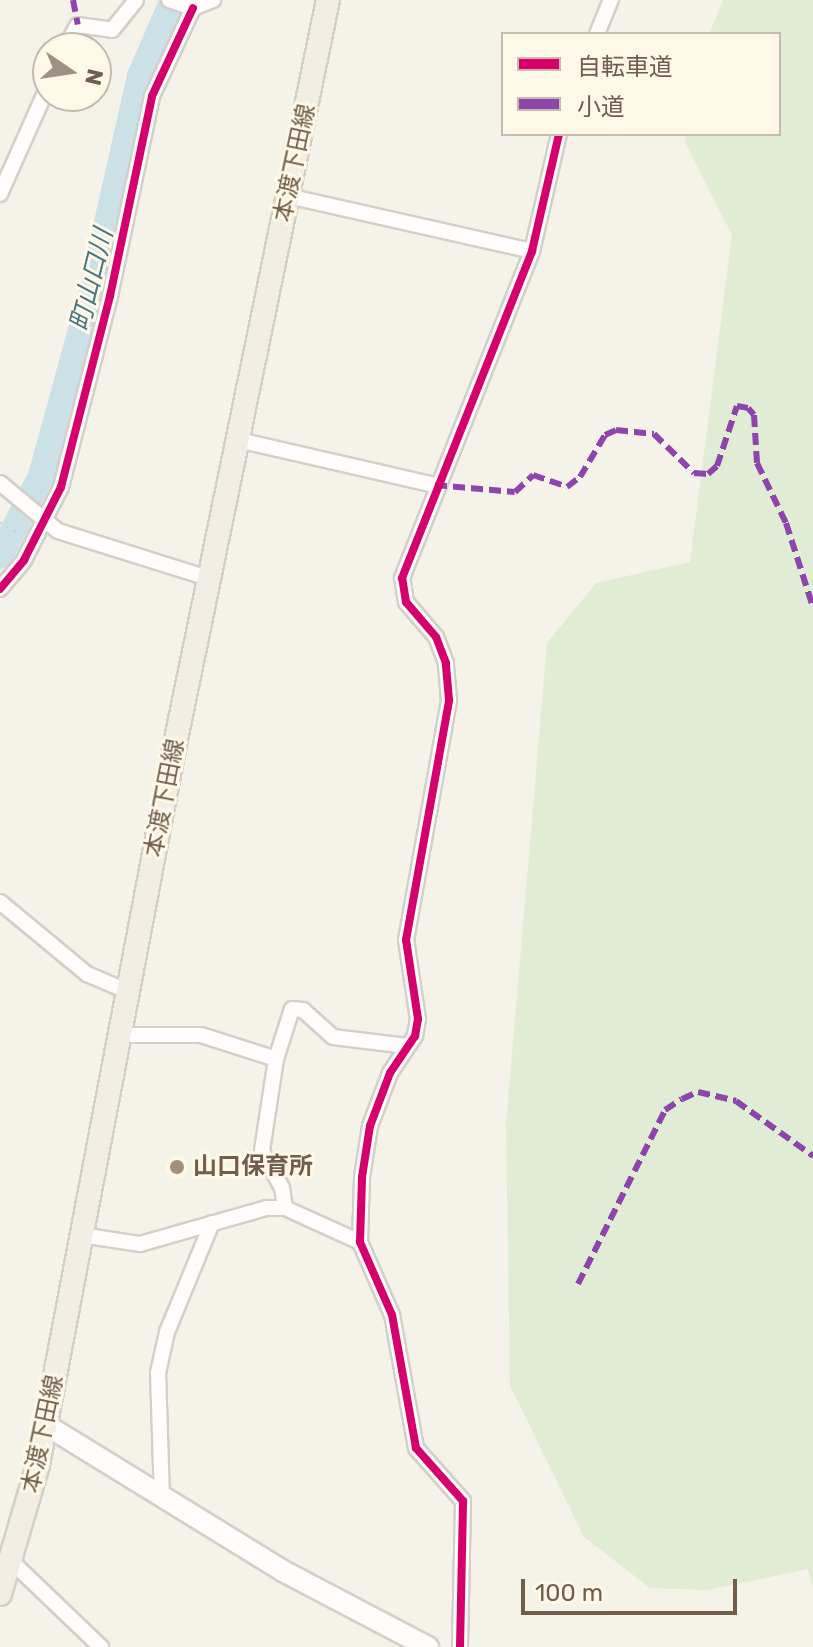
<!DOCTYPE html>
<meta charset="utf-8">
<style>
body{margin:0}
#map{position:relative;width:813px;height:1647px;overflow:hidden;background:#f5f2e9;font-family:Rubik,"Noto Sans JP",sans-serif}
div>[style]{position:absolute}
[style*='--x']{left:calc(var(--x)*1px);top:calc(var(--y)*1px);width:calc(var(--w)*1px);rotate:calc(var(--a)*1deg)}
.green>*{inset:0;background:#e0ecd4}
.river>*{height:26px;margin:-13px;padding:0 13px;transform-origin:13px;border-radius:13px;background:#cbe1e6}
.path>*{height:3px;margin-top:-1.5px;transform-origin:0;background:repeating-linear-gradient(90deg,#d7d0ca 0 2px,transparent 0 8px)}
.roads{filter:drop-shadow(2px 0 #d4cfc8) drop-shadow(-2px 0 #d4cfc8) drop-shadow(0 2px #d4cfc8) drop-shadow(0 -2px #d4cfc8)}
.street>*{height:14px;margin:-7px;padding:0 7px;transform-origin:7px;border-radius:7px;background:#fefdfc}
.secondary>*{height:20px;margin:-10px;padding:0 10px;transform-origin:10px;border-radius:10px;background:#fefdfc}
.primary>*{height:22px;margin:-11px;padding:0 11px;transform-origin:11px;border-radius:11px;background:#f2eee5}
.quiet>*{height:6px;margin-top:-3px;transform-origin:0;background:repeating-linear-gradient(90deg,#8e44ad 0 12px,transparent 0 18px)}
.cycleway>*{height:8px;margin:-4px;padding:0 4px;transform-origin:4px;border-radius:4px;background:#d6006c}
.dots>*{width:22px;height:22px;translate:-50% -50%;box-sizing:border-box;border:4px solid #fef8e9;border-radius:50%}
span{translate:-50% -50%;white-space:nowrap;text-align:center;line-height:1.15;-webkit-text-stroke:6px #fef8e9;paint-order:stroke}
.street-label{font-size:24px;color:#725c4b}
.poi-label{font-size:24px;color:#725c4b;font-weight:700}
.left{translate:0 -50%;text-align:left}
.water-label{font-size:26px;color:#467585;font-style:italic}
.legend{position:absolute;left:501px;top:32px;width:280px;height:104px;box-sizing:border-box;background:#fef8e9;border:2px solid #c6baaa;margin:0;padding:10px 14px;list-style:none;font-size:24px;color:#725c4b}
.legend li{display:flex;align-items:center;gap:16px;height:40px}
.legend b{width:40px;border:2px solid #c6baaa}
.north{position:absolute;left:32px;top:32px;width:80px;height:80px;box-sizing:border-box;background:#fef8e9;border:2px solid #c6baaa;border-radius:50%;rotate:103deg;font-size:22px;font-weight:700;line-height:32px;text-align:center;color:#725c4b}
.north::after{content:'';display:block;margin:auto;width:28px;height:36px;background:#a09082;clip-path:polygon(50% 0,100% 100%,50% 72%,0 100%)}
.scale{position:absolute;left:521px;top:1579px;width:216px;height:36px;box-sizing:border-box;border:4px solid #725c4b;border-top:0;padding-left:10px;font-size:24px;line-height:28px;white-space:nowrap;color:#725c4b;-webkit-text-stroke:6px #fef8e9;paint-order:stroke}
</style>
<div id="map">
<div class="green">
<div style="clip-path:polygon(723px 0,813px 0,813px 1589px,808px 1569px,707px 1590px,650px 1588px,584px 1537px,510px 1386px,506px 1124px,547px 643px,596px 583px,690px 562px,732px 235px,685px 142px,686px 134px,779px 134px,779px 34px,709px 34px)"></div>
</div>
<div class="river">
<div style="--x:0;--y:556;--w:90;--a:-62.9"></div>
<div style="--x:41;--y:476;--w:194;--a:-74.7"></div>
<div style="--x:92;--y:289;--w:218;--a:-77.3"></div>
<div style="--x:140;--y:76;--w:83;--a:-66.5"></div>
</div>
<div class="path">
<div style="--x:0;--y:522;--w:24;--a:30"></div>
</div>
<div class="roads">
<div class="street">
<div style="--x:169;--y:0;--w:25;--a:18"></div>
<div style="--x:193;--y:8;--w:22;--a:-22"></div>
<div style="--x:597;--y:34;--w:37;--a:-68"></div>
<div style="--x:65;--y:48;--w:26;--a:-61"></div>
<div style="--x:78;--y:25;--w:34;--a:8"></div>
<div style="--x:112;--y:30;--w:38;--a:-51"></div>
<div style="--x:0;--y:194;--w:118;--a:-66"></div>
<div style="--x:288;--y:196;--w:250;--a:12.7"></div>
<div style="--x:238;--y:440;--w:202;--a:12.9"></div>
<div style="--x:0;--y:483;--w:75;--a:39.6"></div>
<div style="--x:58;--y:531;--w:160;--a:17.4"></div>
<div style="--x:0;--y:589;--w:38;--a:-50"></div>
<div style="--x:24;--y:560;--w:82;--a:-63.1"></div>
<div style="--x:61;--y:487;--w:197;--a:-75.6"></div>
<div style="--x:110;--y:296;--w:204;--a:-78.1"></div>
<div style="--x:152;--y:96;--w:97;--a:-65"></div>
<div style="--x:0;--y:902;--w:113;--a:39.6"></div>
<div style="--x:87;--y:974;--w:46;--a:23.2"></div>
<div style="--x:120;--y:1035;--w:81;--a:0"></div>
<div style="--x:201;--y:1035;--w:79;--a:17.7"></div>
<div style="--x:276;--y:1059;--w:52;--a:-72.3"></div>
<div style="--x:292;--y:1009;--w:11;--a:5"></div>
<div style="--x:303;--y:1010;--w:40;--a:42"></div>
<div style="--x:333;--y:1037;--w:75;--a:6.9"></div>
<div style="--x:276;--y:1059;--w:93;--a:98.7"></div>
<div style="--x:262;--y:1151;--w:42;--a:61.6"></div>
<div style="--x:282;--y:1188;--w:20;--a:81"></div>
<div style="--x:81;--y:1235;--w:60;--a:8.7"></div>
<div style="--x:140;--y:1244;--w:131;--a:-15.9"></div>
<div style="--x:266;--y:1208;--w:19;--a:0"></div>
<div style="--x:285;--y:1208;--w:82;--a:24.4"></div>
<div style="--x:162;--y:1499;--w:126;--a:-91.8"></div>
<div style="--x:158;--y:1373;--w:42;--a:-77.6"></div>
<div style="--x:167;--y:1332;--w:118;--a:-67.6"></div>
<div style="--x:12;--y:1562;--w:123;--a:43.7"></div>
<div style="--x:460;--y:1647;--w:146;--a:-88.8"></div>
<div style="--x:463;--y:1501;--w:71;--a:-131.6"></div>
<div style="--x:416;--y:1448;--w:135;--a:-100.2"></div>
<div style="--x:392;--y:1315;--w:80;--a:-113.7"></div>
<div style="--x:360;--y:1242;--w:65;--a:-88.2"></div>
<div style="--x:362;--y:1177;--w:52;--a:-81.1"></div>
<div style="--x:370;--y:1126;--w:57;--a:-69.3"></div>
<div style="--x:390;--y:1073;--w:45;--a:-56"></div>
<div style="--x:415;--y:1036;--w:17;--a:-80"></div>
<div style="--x:418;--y:1019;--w:80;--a:-98.6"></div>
<div style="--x:406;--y:940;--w:244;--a:-79.8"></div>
<div style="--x:449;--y:700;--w:37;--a:-95"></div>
<div style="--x:446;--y:663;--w:28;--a:-111"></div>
<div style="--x:436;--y:637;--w:46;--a:-130.6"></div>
<div style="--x:406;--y:602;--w:24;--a:-99"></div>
<div style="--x:402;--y:578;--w:352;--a:-68.3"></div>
<div style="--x:532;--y:251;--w:120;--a:-77"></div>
</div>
<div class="secondary">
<div style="--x:46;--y:1425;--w:278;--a:31.6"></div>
<div style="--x:283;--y:1571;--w:164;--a:27.7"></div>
</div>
<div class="primary">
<div style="--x:0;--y:1594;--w:134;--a:-73.6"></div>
<div style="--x:38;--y:1465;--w:719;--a:-79.25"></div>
<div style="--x:172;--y:759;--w:775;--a:-78.39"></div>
</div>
</div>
<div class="quiet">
<div style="--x:73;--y:0;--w:25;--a:79"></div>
<div style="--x:435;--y:485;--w:80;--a:5"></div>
<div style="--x:515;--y:492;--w:25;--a:-43"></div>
<div style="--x:533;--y:475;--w:36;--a:19"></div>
<div style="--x:567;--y:487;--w:16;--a:-38"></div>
<div style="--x:580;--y:477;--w:49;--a:-59.2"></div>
<div style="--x:605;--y:435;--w:12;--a:-24"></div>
<div style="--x:616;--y:430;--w:38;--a:6"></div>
<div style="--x:654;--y:434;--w:56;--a:44.3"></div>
<div style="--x:694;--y:473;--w:14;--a:4"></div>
<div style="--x:708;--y:474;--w:12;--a:-42"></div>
<div style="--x:717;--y:466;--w:63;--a:-71.6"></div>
<div style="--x:737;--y:406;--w:11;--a:10"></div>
<div style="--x:748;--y:408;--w:9;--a:49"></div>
<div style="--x:754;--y:415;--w:48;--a:86.4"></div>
<div style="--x:757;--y:463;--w:67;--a:64.2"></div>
<div style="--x:786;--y:523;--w:88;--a:72.2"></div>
<div style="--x:578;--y:1284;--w:195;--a:-63.4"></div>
<div style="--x:665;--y:1110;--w:20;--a:-33"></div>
<div style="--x:682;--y:1099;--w:17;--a:-24"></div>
<div style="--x:698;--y:1092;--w:39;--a:13"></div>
<div style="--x:736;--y:1101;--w:95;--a:35.5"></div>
</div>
<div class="cycleway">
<div style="--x:0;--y:589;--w:38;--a:-50"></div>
<div style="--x:24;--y:560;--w:82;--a:-63.1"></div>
<div style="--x:61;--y:487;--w:197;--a:-75.6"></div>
<div style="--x:110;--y:296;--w:204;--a:-78.1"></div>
<div style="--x:152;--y:96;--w:97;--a:-65"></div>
<div style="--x:460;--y:1647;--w:146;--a:-88.8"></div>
<div style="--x:463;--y:1501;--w:71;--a:-131.6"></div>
<div style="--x:416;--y:1448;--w:135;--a:-100.2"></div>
<div style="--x:392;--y:1315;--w:80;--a:-113.7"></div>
<div style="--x:360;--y:1242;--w:65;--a:-88.2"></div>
<div style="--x:362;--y:1177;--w:52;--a:-81.1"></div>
<div style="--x:370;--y:1126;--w:57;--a:-69.3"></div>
<div style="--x:390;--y:1073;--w:45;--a:-56"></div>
<div style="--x:415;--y:1036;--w:17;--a:-80"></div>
<div style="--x:418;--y:1019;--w:80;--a:-98.6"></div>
<div style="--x:406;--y:940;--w:244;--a:-79.8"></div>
<div style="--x:449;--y:700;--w:37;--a:-95"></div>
<div style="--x:446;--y:663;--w:28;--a:-111"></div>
<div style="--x:436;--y:637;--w:46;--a:-130.6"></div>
<div style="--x:406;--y:602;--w:24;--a:-99"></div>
<div style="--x:402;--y:578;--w:352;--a:-68.3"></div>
<div style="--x:532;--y:251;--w:120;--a:-77"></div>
</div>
<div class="dots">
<div style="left:177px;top:1167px;background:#a09082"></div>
</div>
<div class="street-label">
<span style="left:295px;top:163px;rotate:-78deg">本渡下田線</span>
<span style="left:165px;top:798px;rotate:-79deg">本渡下田線</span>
<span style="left:43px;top:1434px;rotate:-78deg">本渡下田線</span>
</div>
<div class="poi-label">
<span class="left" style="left:193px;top:1167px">山口保育所</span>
</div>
<div class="water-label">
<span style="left:92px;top:280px;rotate:-76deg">町山口川</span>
</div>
<ul class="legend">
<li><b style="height:10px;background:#d6006c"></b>自転車道</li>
<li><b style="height:10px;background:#8e44ad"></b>小道</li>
</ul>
<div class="north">N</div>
<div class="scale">100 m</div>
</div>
